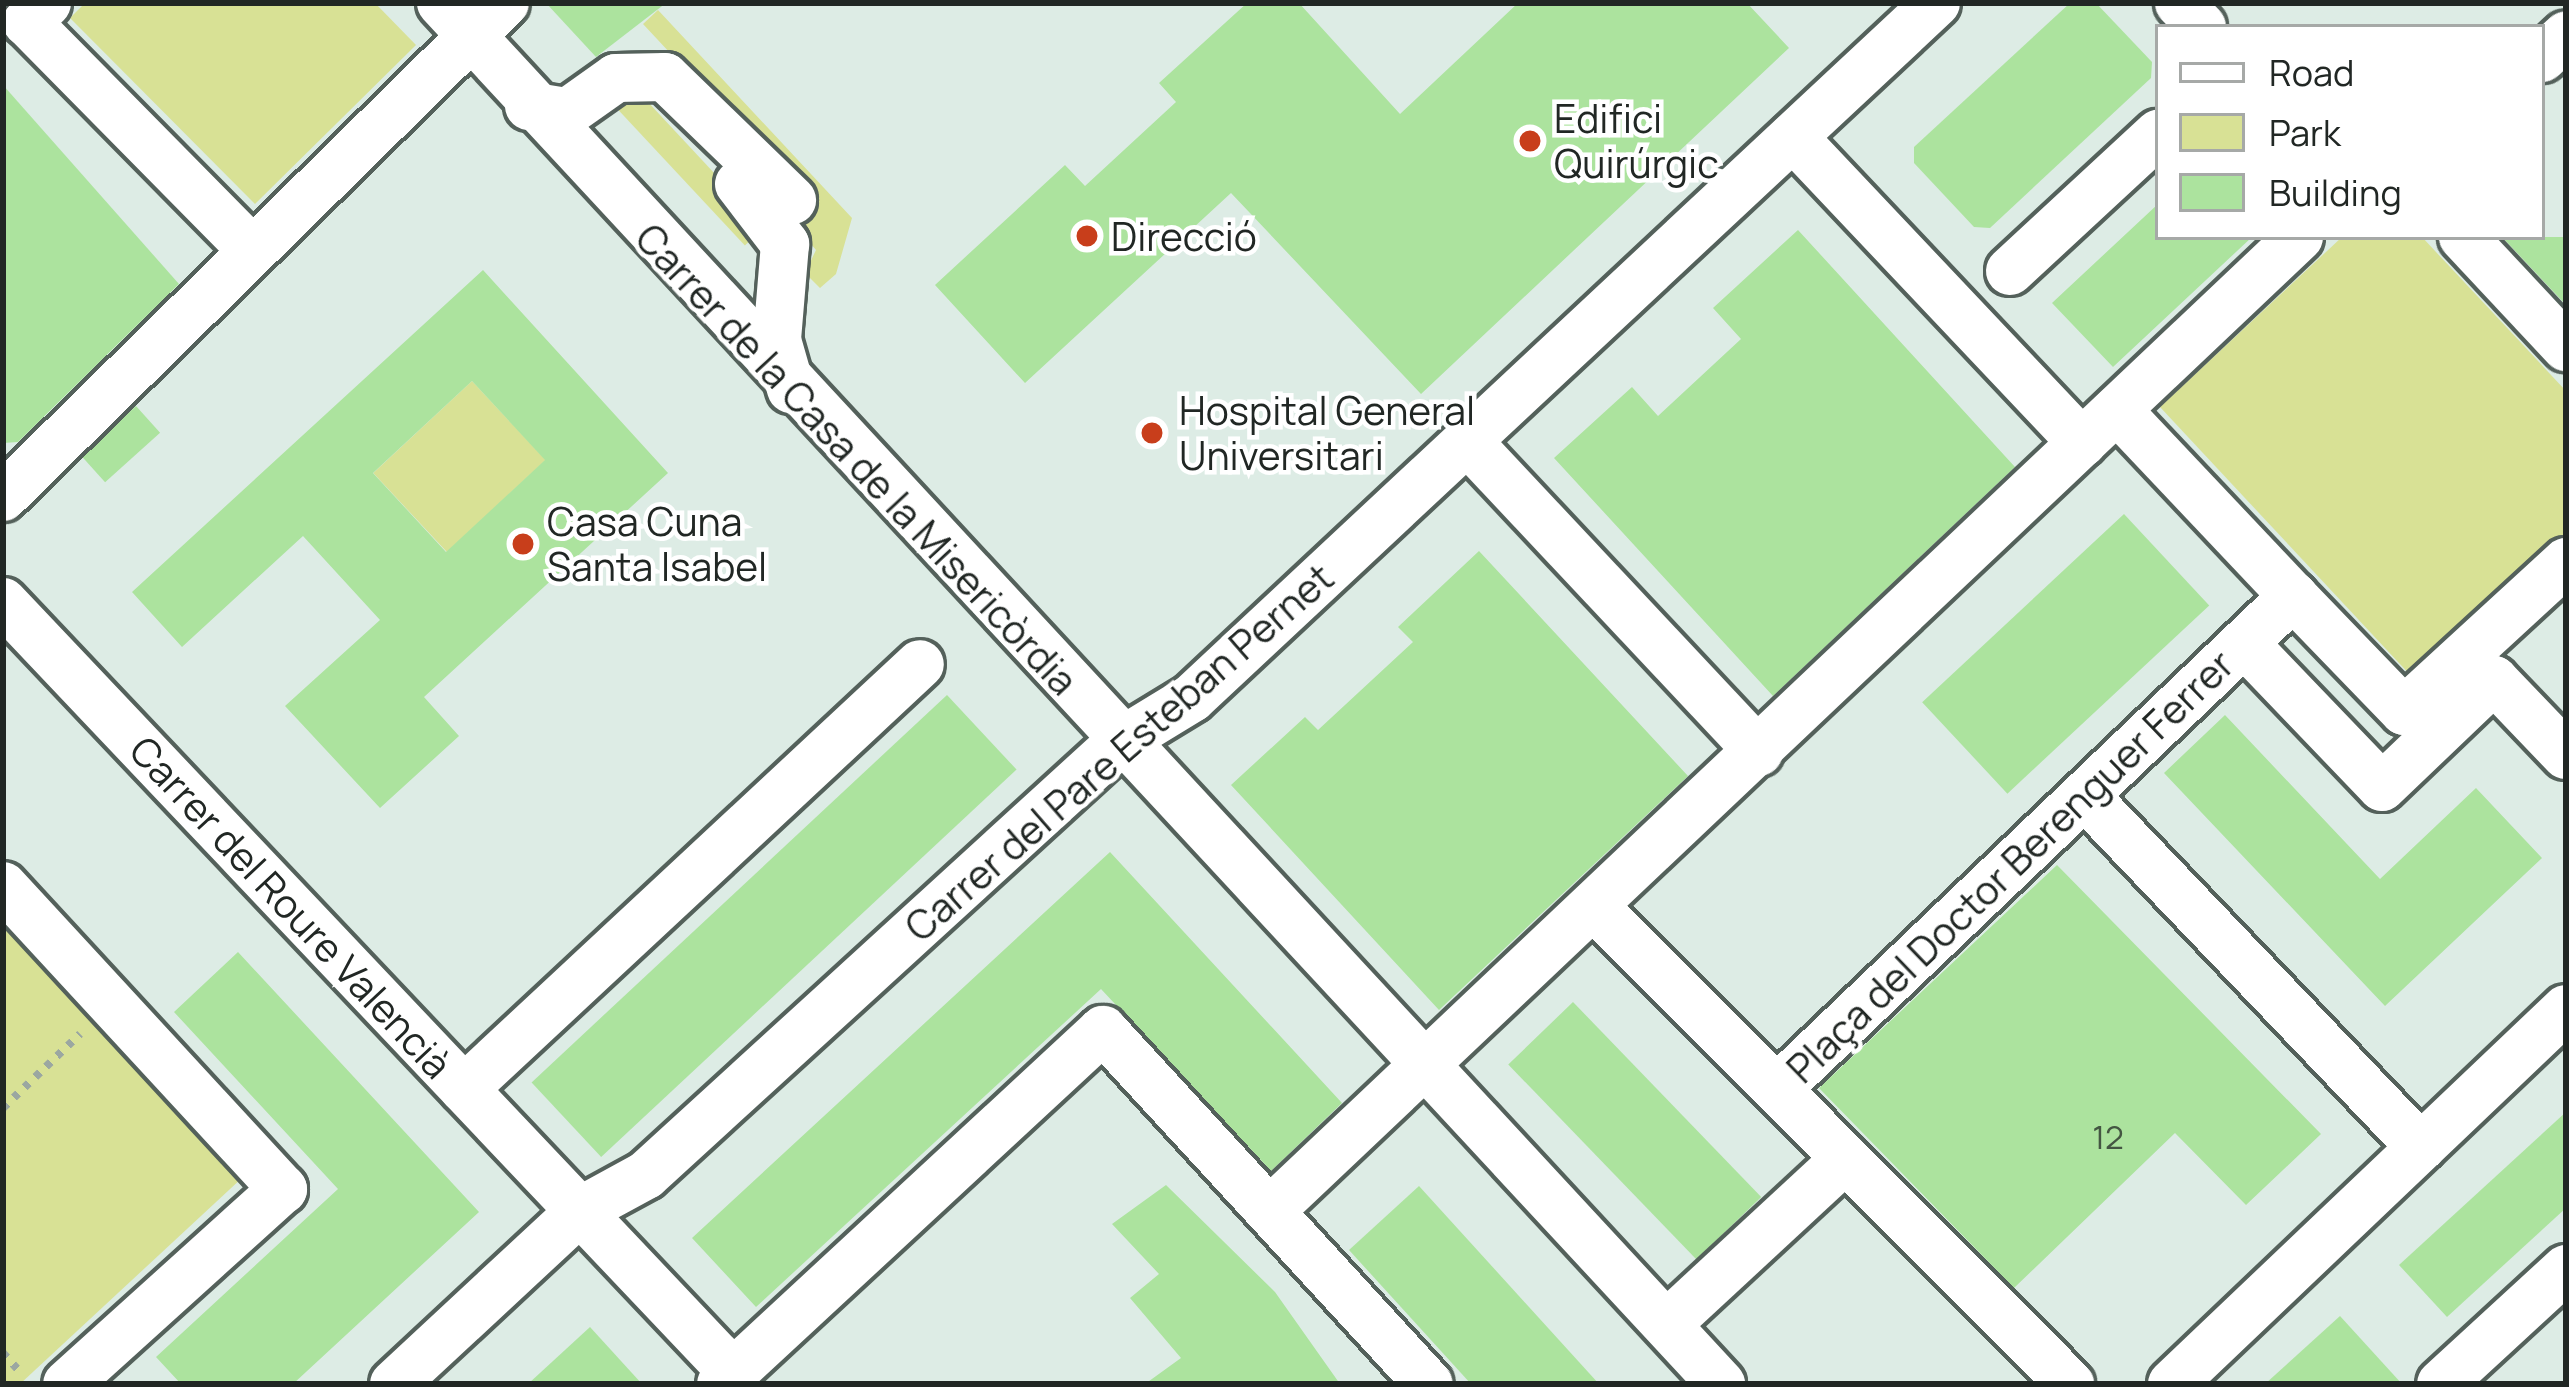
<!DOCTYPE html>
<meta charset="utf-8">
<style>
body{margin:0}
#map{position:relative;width:2569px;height:1387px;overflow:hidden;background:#ddece5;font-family:Manrope,sans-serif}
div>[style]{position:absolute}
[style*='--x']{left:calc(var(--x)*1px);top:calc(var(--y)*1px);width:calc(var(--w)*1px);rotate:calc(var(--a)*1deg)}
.green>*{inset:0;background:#d8e195;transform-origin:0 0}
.building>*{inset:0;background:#ace39e;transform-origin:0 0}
.path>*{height:8px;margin-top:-4px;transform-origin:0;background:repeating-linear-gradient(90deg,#9ba7a1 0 6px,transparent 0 15px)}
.roads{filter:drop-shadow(3px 0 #54615b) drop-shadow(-3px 0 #54615b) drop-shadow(0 3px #54615b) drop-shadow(0 -3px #54615b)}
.minor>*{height:48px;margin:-24px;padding:0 24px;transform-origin:24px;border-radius:24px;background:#fff}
.dots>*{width:33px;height:33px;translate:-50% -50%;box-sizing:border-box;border:6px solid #fff;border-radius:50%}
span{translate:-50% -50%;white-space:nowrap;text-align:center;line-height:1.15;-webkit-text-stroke:9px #fff;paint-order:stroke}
.number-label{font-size:33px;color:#445642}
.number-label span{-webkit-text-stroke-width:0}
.poi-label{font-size:39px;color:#212724}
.left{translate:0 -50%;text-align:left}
.street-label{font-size:39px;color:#212724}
.frame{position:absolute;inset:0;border:6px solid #212724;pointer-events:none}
.legend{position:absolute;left:2155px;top:24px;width:390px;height:216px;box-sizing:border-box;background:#fff;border:3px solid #a6a9a7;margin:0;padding:15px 21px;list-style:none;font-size:36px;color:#212724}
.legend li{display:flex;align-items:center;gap:24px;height:60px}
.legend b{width:60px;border:3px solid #a6a9a7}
</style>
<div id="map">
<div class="green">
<div style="clip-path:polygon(85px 3px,375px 3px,416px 45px,255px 204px,70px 18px)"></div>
<div style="clip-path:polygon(658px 10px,852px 218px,836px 274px,820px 288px,805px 273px,816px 250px,782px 210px,800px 192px,643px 24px)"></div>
<div style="left:633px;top:86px;width:193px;height:27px;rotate:47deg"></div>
<div style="clip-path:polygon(2342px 237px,2422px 237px,2566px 391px,2566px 535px,2413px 678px,2160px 407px)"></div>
<div style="left:472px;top:381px;width:108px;height:135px;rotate:47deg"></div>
<div style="clip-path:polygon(3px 917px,243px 1177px,20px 1384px,3px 1384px)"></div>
</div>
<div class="building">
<div style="clip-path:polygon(546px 3px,666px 3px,596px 57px)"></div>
<div style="clip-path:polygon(1247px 3px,1299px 3px,1400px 114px,1518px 3px,1747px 3px,1789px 48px,1421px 394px,1231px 193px,1025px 383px,935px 285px,1065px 165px,1085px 186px,1176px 102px,1159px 83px)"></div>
<div style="clip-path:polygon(2070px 3px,2096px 3px,2152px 62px,2151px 78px,1990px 228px,1974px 227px,1914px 163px,1914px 147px)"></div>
<div style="clip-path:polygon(3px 85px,179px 284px,18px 442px,3px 443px)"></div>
<div style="clip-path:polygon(2158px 204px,2158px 237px,2252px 237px,2113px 367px,2052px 303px)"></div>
<div style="clip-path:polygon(1798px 230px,2015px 467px,1773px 696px,1554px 458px,1632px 387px,1658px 416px,1741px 339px,1713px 308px)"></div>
<div style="clip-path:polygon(2502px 237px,2566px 237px,2566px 305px)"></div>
<div style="clip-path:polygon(evenodd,483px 270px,668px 473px,424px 697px,459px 736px,380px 808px,285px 706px,380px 620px,303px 536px,182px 647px,132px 592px,483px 270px,472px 381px,545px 460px,446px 552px,373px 473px,472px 381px)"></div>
<div style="left:136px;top:406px;width:36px;height:74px;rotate:48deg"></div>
<div style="left:2124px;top:514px;width:125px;height:276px;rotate:47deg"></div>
<div style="clip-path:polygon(1479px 551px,1688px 776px,1439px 1010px,1231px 785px,1305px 717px,1318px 730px,1413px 642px,1398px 627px)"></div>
<div style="left:947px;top:695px;width:102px;height:568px;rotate:47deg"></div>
<div style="clip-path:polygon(2225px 715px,2380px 879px,2476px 788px,2542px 858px,2385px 1006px,2164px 773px)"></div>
<div style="clip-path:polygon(1110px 852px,1342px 1103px,1271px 1171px,1101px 989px,756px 1307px,692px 1238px)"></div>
<div style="clip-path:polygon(2057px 865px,2321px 1134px,2246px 1205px,2175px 1133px,2014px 1288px,1819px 1088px)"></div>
<div style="clip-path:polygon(238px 952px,479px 1212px,293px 1384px,181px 1384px,156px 1357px,338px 1189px,174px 1012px)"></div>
<div style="left:1573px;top:1002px;width:271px;height:90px;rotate:46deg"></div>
<div style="clip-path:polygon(2566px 1112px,2566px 1208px,2447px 1317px,2399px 1265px)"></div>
<div style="clip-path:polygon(1166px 1185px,1275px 1292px,1340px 1384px,1145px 1384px,1181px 1358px,1130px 1298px,1159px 1274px,1112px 1224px)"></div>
<div style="clip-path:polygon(1419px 1186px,1599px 1384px,1471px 1384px,1349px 1250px)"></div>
<div style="clip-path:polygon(2340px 1316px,2402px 1384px,2265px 1384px)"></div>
<div style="clip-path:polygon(590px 1327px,642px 1384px,528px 1384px)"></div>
</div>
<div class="path">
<div style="--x:3;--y:1108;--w:107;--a:-43.9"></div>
<div style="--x:3;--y:1353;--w:28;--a:48"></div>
</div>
<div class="roads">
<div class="minor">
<div style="--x:47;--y:3;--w:28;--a:136"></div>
<div style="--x:27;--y:22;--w:317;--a:45.4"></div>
<div style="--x:441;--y:3;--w:1883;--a:47.17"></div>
<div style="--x:2179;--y:3;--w:33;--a:46"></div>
<div style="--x:2542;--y:58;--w:33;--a:-43"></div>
<div style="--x:529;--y:106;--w:39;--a:9"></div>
<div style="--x:568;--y:112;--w:59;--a:-35.3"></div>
<div style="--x:616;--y:78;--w:49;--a:-1.2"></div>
<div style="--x:665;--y:77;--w:177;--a:44.1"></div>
<div style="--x:1793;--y:137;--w:421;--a:46.6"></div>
<div style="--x:739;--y:184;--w:76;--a:52.5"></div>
<div style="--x:785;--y:244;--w:96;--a:94.8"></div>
<div style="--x:777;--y:340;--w:51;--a:74.1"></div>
<div style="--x:2463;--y:237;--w:151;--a:46.9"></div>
<div style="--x:2010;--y:271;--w:202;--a:-42.8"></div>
<div style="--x:2117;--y:410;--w:256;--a:46.6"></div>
<div style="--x:1468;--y:442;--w:425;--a:46.8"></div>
<div style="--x:3;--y:497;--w:704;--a:-44.54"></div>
<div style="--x:3;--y:602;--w:1062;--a:46.56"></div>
<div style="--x:2244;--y:643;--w:199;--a:46.2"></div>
<div style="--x:2382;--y:787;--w:155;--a:-43.7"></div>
<div style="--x:2494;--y:680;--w:104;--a:46.2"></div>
<div style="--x:2085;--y:796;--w:486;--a:46.3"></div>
<div style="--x:3;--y:886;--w:413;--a:47.3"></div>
<div style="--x:283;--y:1189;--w:291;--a:137.9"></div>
<div style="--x:1596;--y:908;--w:672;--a:45.12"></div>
<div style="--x:464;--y:1089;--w:623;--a:-42.98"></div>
<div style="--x:1777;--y:1089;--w:714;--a:-43.69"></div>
<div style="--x:2293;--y:596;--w:160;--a:46"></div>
<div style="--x:2404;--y:711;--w:220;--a:-42.6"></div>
<div style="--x:1272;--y:1209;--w:1414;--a:-43.42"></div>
<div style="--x:1667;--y:1324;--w:243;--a:-42.8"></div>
<div style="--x:394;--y:1384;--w:254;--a:-42.9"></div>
<div style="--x:580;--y:1211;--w:75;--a:-28.6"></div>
<div style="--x:646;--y:1175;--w:642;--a:-42.41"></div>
<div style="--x:1120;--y:742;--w:84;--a:-31.4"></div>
<div style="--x:1192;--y:698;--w:1018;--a:-43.05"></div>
<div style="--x:721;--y:1384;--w:521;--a:-42.82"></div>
<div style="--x:1103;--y:1030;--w:481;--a:47.4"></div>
<div style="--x:2172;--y:1384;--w:544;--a:-43.58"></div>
<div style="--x:2441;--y:1384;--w:170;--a:-42.6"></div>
</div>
</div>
<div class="dots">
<div style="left:1530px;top:141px;background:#c83e1b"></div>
<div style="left:1087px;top:236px;background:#c83e1b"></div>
<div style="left:1152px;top:433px;background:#c83e1b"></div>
<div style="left:523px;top:544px;background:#c83e1b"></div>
</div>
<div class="number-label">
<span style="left:2108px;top:1137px">12</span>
</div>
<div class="poi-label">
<span class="left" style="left:1554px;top:141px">Edifici<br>Quirúrgic</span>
<span class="left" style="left:1111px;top:236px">Direcció</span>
<span class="left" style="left:1179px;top:433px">Hospital General<br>Universitari</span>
<span class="left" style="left:547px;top:544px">Casa Cuna<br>Santa Isabel</span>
</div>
<div class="street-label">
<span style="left:857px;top:459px;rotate:47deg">Carrer de la Casa de la Misericòrdia</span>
<span style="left:1119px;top:752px;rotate:-41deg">Carrer del Pare Esteban Pernet</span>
<span style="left:2010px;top:866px;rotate:-44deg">Plaça del Doctor Berenguer Ferrer</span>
<span style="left:291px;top:907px;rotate:47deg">Carrer del Roure Valencià</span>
</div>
<div class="frame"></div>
<ul class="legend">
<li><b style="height:15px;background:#fff"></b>Road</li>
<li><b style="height:33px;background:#d8e195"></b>Park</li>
<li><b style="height:33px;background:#ace39e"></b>Building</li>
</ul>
</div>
